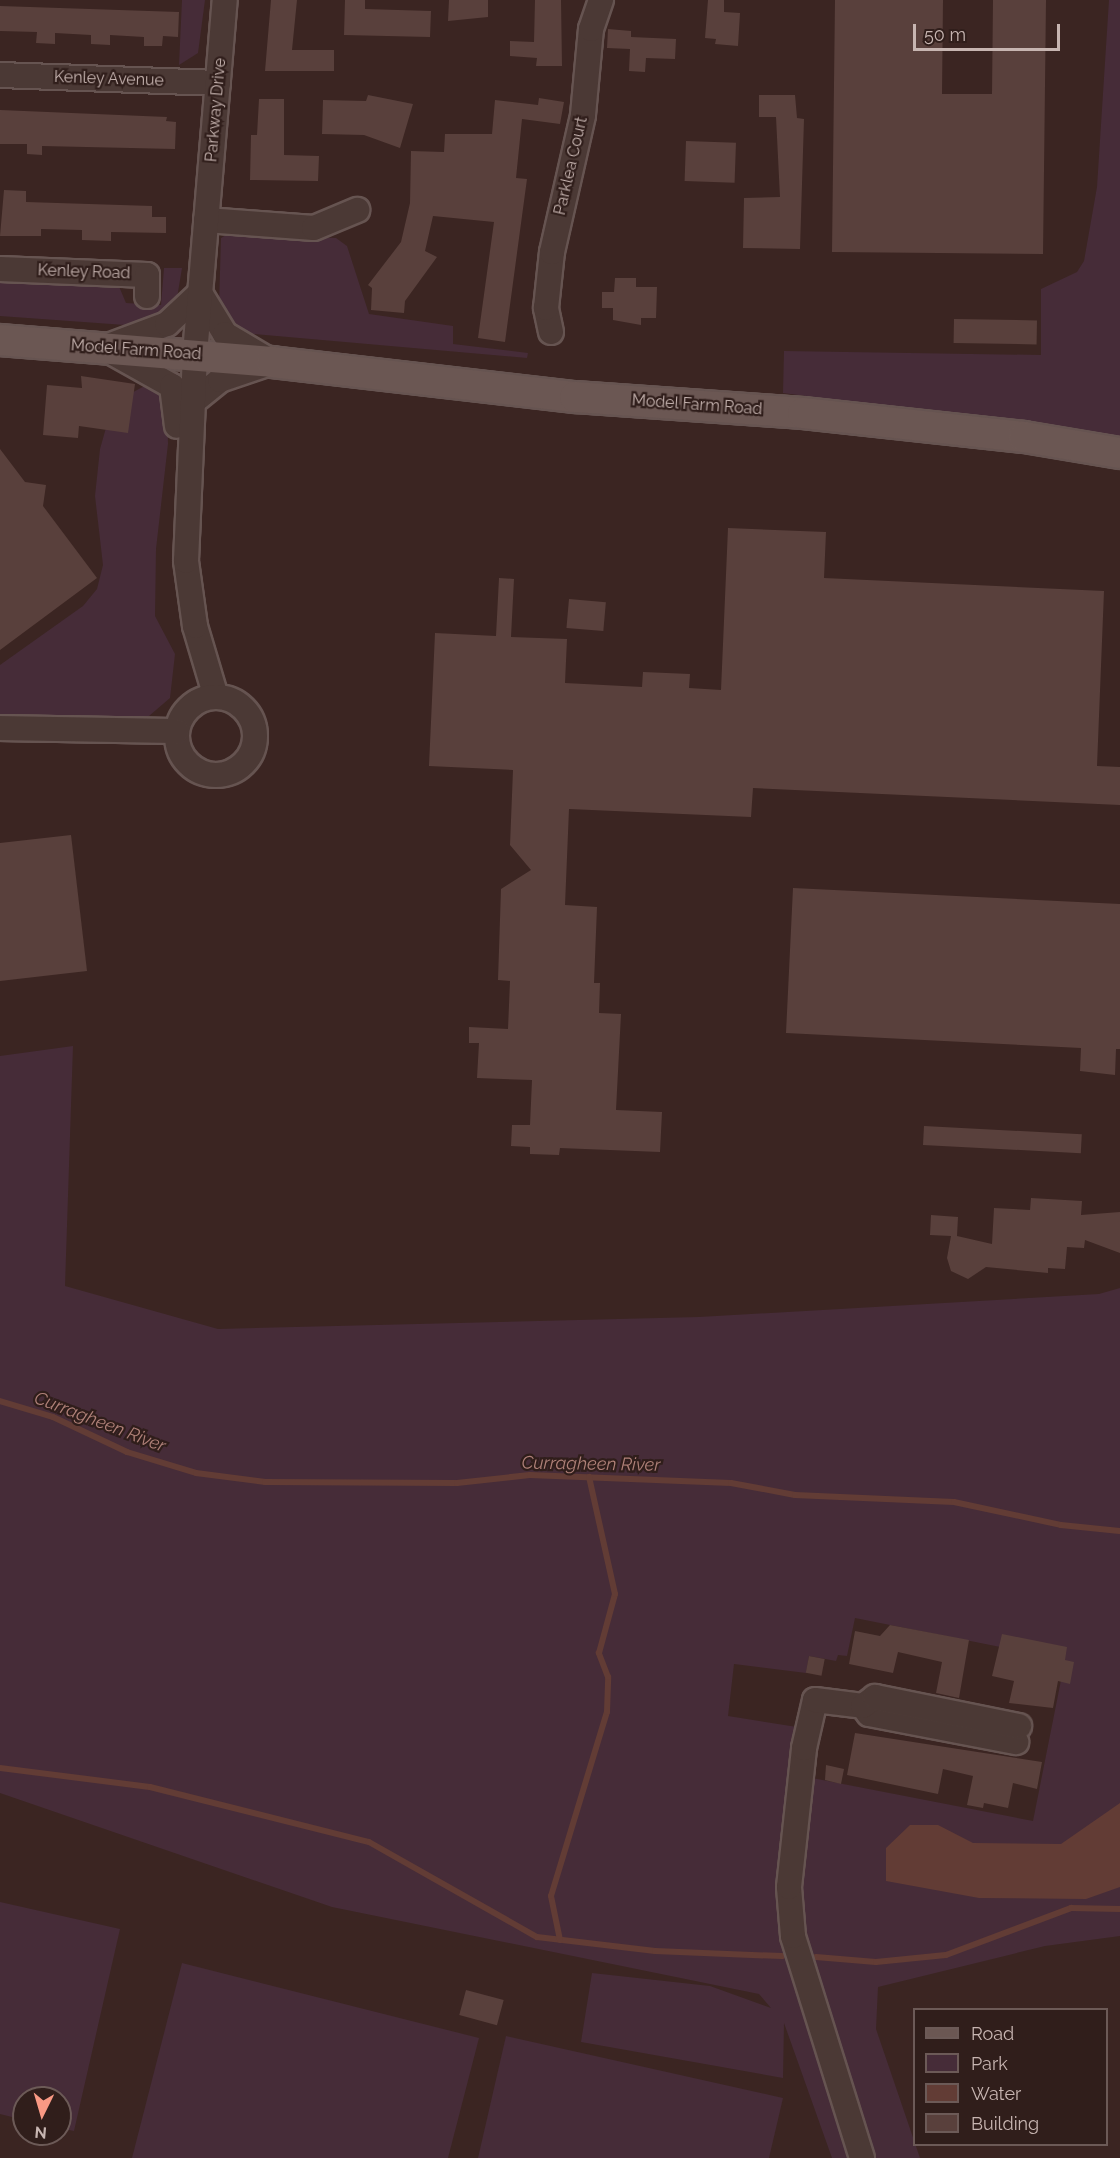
<!DOCTYPE html>
<style>
body{margin:0}
#map{position:relative;width:1120px;height:2158px;overflow:hidden;background:#3b2522;font-family:Raleway,sans-serif}
div>[style]{position:absolute}
[style*='--x']{left:calc(var(--x)*1px);top:calc(var(--y)*1px);width:calc(var(--w)*1px);rotate:calc(var(--a)*1deg)}
.green>*{inset:0;background:#462c38}
.water>*{inset:0;background:#623c35}
.stream>*{height:6px;margin:-3px;padding:0 3px;transform-origin:3px;border-radius:3px;background:#623c35}
.building>*{inset:0;background:#59403c;transform-origin:0 0}
.roads{filter:drop-shadow(2px 0 #665451) drop-shadow(-2px 0 #665451) drop-shadow(0 2px #665451) drop-shadow(0 -2px #665451)}
.minor>*{height:24px;margin:-12px;padding:0 12px;transform-origin:12px;border-radius:12px;background:#4b3935}
.minor>.ring{margin:-12px;padding:0;box-sizing:content-box;background:none;border:24px solid #4b3935;border-radius:50%}
.major>*{height:30px;margin:-15px;padding:0 15px;transform-origin:15px;border-radius:15px;background:#6b5753}
span{translate:-50% -50%;white-space:nowrap;text-align:center;line-height:1.15;-webkit-text-stroke:4.5px #301e1b;paint-order:stroke}
.street-label{font-size:16px;color:#c7b5b1}
.water-label{font-size:18px;color:#af8078;font-style:italic}
.legend{position:absolute;left:913px;top:2008px;width:195px;height:138px;box-sizing:border-box;background:#301e1b;border:2px solid #6c5a57;margin:0;padding:8px 10px;list-style:none;font-size:18px;color:#c7b5b1}
.legend li{display:flex;align-items:center;gap:12px;height:30px}
.legend b{width:30px;border:2px solid #6c5a57}
.north{position:absolute;left:12px;top:2086px;width:60px;height:60px;box-sizing:border-box;background:#301e1b;border:2px solid #6c5a57;border-radius:50%;rotate:185deg;font-size:16px;font-weight:700;line-height:24px;text-align:center;color:#c7b5b1}
.north::after{content:'';display:block;margin:auto;width:21px;height:27px;background:#f99984;clip-path:polygon(50% 0,100% 100%,50% 72%,0 100%)}
.scale{position:absolute;left:913px;top:24px;width:147px;height:27px;box-sizing:border-box;border:3px solid #c7b5b1;border-top:0;padding-left:8px;font-size:18px;line-height:21px;white-space:nowrap;color:#c7b5b1;-webkit-text-stroke:4px #301e1b;paint-order:stroke}
</style>
<div id="map">
<div class="green">
<div style="clip-path:polygon(182px 0,205px 0,198px 53px,179px 65px)"></div>
<div style="clip-path:polygon(1109px 0,1120px 0,1120px 438px,783px 393px,784px 351px,1041px 355px,1041px 289px,1077px 272px,1084px 261px,1097px 187px)"></div>
<div style="clip-path:polygon(228px 234px,336px 238px,347px 246px,369px 314px,453px 326px,453px 344px,528px 353px,527px 358px,242px 333px,219px 306px,221px 238px)"></div>
<div style="clip-path:polygon(164px 268px,182px 268px,177px 298px,168px 311px,139px 326px,0 316px,0 279px,118px 284px,126px 303px,161px 305px)"></div>
<div style="clip-path:polygon(150px 383px,167px 396px,168px 444px,156px 549px,155px 616px,175px 654px,170px 698px,149px 716px,106px 720px,0 717px,0 665px,83px 606px,97px 589px,103px 565px,95px 496px,100px 449px,113px 403px)"></div>
<div style="clip-path:polygon(73px 1046px,65px 1286px,218px 1329px,699px 1317px,1099px 1294px,1120px 1288px,1120px 1936px,1045px 1946px,878px 1987px,876px 2029px,920px 2158px,870px 2158px,801px 1936px,798px 1884px,807px 1777px,1033px 1821px,1065px 1660px,855px 1618px,847px 1656px,838px 1655px,836px 1661px,809px 1656px,806px 1673px,734px 1664px,728px 1716px,797px 1727px,784px 1894px,856px 2158px,832px 2158px,784px 2023px,783px 2078px,581px 2042px,592px 1973px,710px 1986px,771px 2008px,759px 1994px,332px 1907px,0 1793px,0 1056px)"></div>
<div style="clip-path:polygon(0 1902px,120px 1929px,74px 2131px,60px 2128px,60px 2098px,24px 2098px,24px 2120px,0 2114px)"></div>
<div style="clip-path:polygon(182px 1963px,479px 2038px,448px 2158px,132px 2158px)"></div>
<div style="clip-path:polygon(506px 2036px,783px 2098px,769px 2158px,478px 2158px)"></div>
</div>
<div class="water">
<div style="clip-path:polygon(1120px 1803px,1120px 1887px,1086px 1899px,979px 1898px,886px 1881px,886px 1848px,910px 1825px,938px 1825px,973px 1843px,1061px 1844px)"></div>
</div>
<div class="stream">
<div style="--x:0;--y:1401;--w:55;--a:16.8"></div>
<div style="--x:53;--y:1417;--w:82;--a:25.3"></div>
<div style="--x:127;--y:1452;--w:72;--a:16.9"></div>
<div style="--x:196;--y:1473;--w:70;--a:7.4"></div>
<div style="--x:265;--y:1482;--w:192;--a:0.3"></div>
<div style="--x:457;--y:1483;--w:73;--a:-6.3"></div>
<div style="--x:530;--y:1475;--w:201;--a:2.3"></div>
<div style="--x:731;--y:1483;--w:65;--a:10.6"></div>
<div style="--x:795;--y:1495;--w:159;--a:2.5"></div>
<div style="--x:954;--y:1502;--w:109;--a:12.1"></div>
<div style="--x:1061;--y:1525;--w:59;--a:5.8"></div>
<div style="--x:0;--y:1768;--w:151;--a:7.2"></div>
<div style="--x:150;--y:1787;--w:226;--a:14.1"></div>
<div style="--x:369;--y:1842;--w:193;--a:29.5"></div>
<div style="--x:537;--y:1937;--w:119;--a:6.8"></div>
<div style="--x:655;--y:1951;--w:127;--a:2.3"></div>
<div style="--x:560;--y:1940;--w:45;--a:-101.6"></div>
<div style="--x:551;--y:1896;--w:192;--a:-73.1"></div>
<div style="--x:607;--y:1712;--w:35;--a:-88"></div>
<div style="--x:608;--y:1677;--w:26;--a:-111"></div>
<div style="--x:599;--y:1653;--w:61;--a:-74.8"></div>
<div style="--x:615;--y:1594;--w:120;--a:-102.5"></div>
<div style="--x:816;--y:1957;--w:60;--a:4.8"></div>
<div style="--x:876;--y:1962;--w:70;--a:-5.7"></div>
<div style="--x:946;--y:1955;--w:134;--a:-20.6"></div>
<div style="--x:1071;--y:1908;--w:49;--a:1.2"></div>
</div>
<div class="building">
<div style="clip-path:polygon(271px 0,297px 0,292px 50px,334px 50px,334px 71px,265px 71px)"></div>
<div style="clip-path:polygon(345px 0,365px 0,365px 9px,431px 11px,430px 37px,344px 35px)"></div>
<div style="clip-path:polygon(449px 0,488px 0,488px 17px,448px 21px)"></div>
<div style="clip-path:polygon(535px 0,561px 0,562px 66px,536px 66px,537px 58px,510px 56px,510px 41px,534px 42px)"></div>
<div style="clip-path:polygon(708px 0,724px 0,724px 12px,740px 13px,738px 46px,715px 44px,716px 39px,705px 38px)"></div>
<div style="clip-path:polygon(835px 0,943px 0,942px 94px,992px 94px,993px 0,1046px 0,1043px 254px,832px 252px)"></div>
<div style="clip-path:polygon(0 6px,179px 12px,178px 37px,163px 36px,162px 46px,144px 46px,144px 37px,110px 35px,110px 45px,91px 44px,91px 35px,55px 33px,55px 44px,36px 43px,37px 32px,0 31px)"></div>
<div style="clip-path:polygon(608px 29px,631px 31px,631px 37px,676px 39px,675px 59px,646px 58px,645px 72px,629px 71px,630px 49px,607px 48px)"></div>
<div style="clip-path:polygon(368px 95px,413px 104px,400px 148px,364px 135px,322px 134px,323px 100px,366px 101px)"></div>
<div style="clip-path:polygon(759px 95px,795px 95px,797px 118px,804px 119px,800px 249px,743px 248px,744px 198px,780px 197px,776px 117px,759px 117px)"></div>
<div style="clip-path:polygon(539px 98px,564px 102px,560px 124px,522px 119px,516px 178px,527px 179px,505px 342px,478px 338px,494px 222px,433px 216px,425px 251px,437px 257px,405px 301px,404px 313px,371px 310px,372px 288px,368px 285px,401px 242px,410px 203px,411px 151px,444px 152px,445px 134px,492px 134px,495px 100px,538px 105px)"></div>
<div style="clip-path:polygon(259px 99px,284px 99px,284px 155px,319px 156px,318px 181px,250px 180px,251px 135px,257px 135px)"></div>
<div style="clip-path:polygon(0 110px,167px 117px,166px 121px,176px 122px,175px 149px,42px 146px,42px 155px,27px 154px,27px 144px,0 144px)"></div>
<div style="left:686px;top:141px;width:50px;height:40px;rotate:2deg"></div>
<div style="clip-path:polygon(4px 190px,26px 191px,26px 202px,152px 206px,152px 217px,166px 217px,166px 233px,111px 232px,111px 241px,82px 240px,82px 230px,41px 229px,41px 236px,0 236px)"></div>
<div style="clip-path:polygon(615px 278px,636px 278px,636px 287px,657px 287px,656px 318px,641px 318px,641px 325px,613px 320px,613px 308px,602px 308px,602px 292px,614px 292px)"></div>
<div style="left:954px;top:319px;width:83px;height:24px;rotate:1deg"></div>
<div style="clip-path:polygon(81px 376px,135px 384px,128px 433px,79px 426px,78px 438px,43px 435px,47px 385px,82px 388px)"></div>
<div style="clip-path:polygon(0 449px,25px 482px,46px 485px,43px 506px,97px 578px,0 650px)"></div>
<div style="clip-path:polygon(728px 528px,826px 532px,824px 578px,1104px 591px,1097px 766px,1120px 767px,1120px 805px,753px 788px,751px 817px,569px 809px,565px 905px,597px 907px,594px 983px,600px 983px,599px 1013px,621px 1014px,616px 1110px,662px 1112px,660px 1152px,560px 1148px,559px 1155px,530px 1154px,530px 1147px,511px 1146px,512px 1125px,530px 1125px,532px 1080px,477px 1078px,479px 1043px,469px 1043px,469px 1027px,508px 1029px,510px 981px,498px 980px,501px 889px,531px 870px,510px 845px,513px 770px,429px 766px,435px 633px,496px 636px,499px 578px,514px 579px,511px 637px,567px 639px,565px 683px,642px 687px,643px 672px,690px 674px,689px 688px,721px 690px)"></div>
<div style="left:569px;top:599px;width:37px;height:29px;rotate:5deg"></div>
<div style="clip-path:polygon(71px 835px,87px 971px,0 981px,0 843px)"></div>
<div style="clip-path:polygon(793px 888px,1120px 904px,1120px 1049px,1116px 1049px,1115px 1075px,1080px 1071px,1081px 1048px,786px 1033px)"></div>
<div style="left:924px;top:1126px;width:158px;height:19px;rotate:3deg"></div>
<div style="clip-path:polygon(1031px 1198px,1082px 1201px,1081px 1215px,1120px 1212px,1120px 1253px,1085px 1240px,1084px 1248px,1067px 1247px,1065px 1269px,1048px 1268px,1048px 1273px,986px 1267px,968px 1279px,951px 1271px,947px 1258px,951px 1236px,930px 1235px,931px 1215px,958px 1217px,957px 1236px,992px 1244px,994px 1208px,1030px 1210px)"></div>
<div style="clip-path:polygon(890px 1625px,969px 1640px,959px 1698px,936px 1693px,942px 1662px,898px 1652px,893px 1673px,849px 1664px,855px 1631px,880px 1636px)"></div>
<div style="clip-path:polygon(1002px 1634px,1067px 1647px,1065px 1660px,1074px 1662px,1070px 1684px,1058px 1681px,1053px 1708px,1009px 1703px,1014px 1681px,992px 1676px)"></div>
<div style="left:809px;top:1656px;width:16px;height:17px;rotate:11deg"></div>
<div style="clip-path:polygon(855px 1733px,1042px 1762px,1037px 1789px,1013px 1783px,1008px 1808px,984px 1803px,983px 1808px,967px 1805px,973px 1776px,943px 1769px,938px 1794px,847px 1775px)"></div>
<div style="clip-path:polygon(826px 1765px,844px 1769px,841px 1784px,825px 1780px)"></div>
<div style="left:466px;top:1990px;width:39px;height:26px;rotate:15deg"></div>
</div>
<div class="roads">
<div class="minor">
<div style="--x:0;--y:75;--w:218;--a:2.1"></div>
<div style="--x:206;--y:220;--w:108;--a:4.2"></div>
<div style="--x:314;--y:228;--w:47;--a:-22.7"></div>
<div style="--x:0;--y:269;--w:147;--a:2.3"></div>
<div style="--x:147;--y:275;--w:21;--a:90"></div>
<div style="--x:551;--y:332;--w:25;--a:-102"></div>
<div style="--x:546;--y:308;--w:56;--a:-83.9"></div>
<div style="--x:552;--y:252;--w:140;--a:-77.2"></div>
<div style="--x:583;--y:115;--w:86;--a:-84.7"></div>
<div style="--x:591;--y:29;--w:31;--a:-71"></div>
<div style="--x:111;--y:345;--w:60;--a:-20.6"></div>
<div style="--x:167;--y:324;--w:45;--a:-43.2"></div>
<div style="--x:200;--y:293;--w:48;--a:58.6"></div>
<div style="--x:225;--y:334;--w:51;--a:30.6"></div>
<div style="--x:113;--y:353;--w:68;--a:29.2"></div>
<div style="--x:172;--y:386;--w:40;--a:82.9"></div>
<div style="--x:193;--y:402;--w:35;--a:-39"></div>
<div style="--x:220;--y:380;--w:50;--a:-18.8"></div>
<div style="--x:216;--y:697;--w:74;--a:-106.5"></div>
<div style="--x:195;--y:626;--w:66;--a:-97.9"></div>
<div style="--x:186;--y:561;--w:207;--a:-87.5"></div>
<div style="--x:195;--y:354;--w:355;--a:-85.2"></div>
<div class="ring" style="left:177px;top:697px;width:54px;height:54px"></div>
<div style="--x:0;--y:728;--w:177;--a:1"></div>
<div style="--x:863;--y:1706;--w:10;--a:53"></div>
<div style="--x:869;--y:1714;--w:150;--a:10.8"></div>
<div style="--x:862;--y:2158;--w:232;--a:-107.3"></div>
<div style="--x:793;--y:1936;--w:49;--a:-94.7"></div>
<div style="--x:789;--y:1887;--w:140;--a:-83.8"></div>
<div style="--x:804;--y:1748;--w:49;--a:-77.1"></div>
<div style="--x:815;--y:1700;--w:48;--a:7.1"></div>
<div style="--x:863;--y:1706;--w:15;--a:-37"></div>
<div style="--x:875;--y:1697;--w:147;--a:11.4"></div>
</div>
<div class="major">
<div style="--x:0;--y:340;--w:273;--a:4.6"></div>
<div style="--x:272;--y:362;--w:305;--a:6.6"></div>
<div style="--x:575;--y:397;--w:229;--a:4"></div>
<div style="--x:803;--y:413;--w:222;--a:6.2"></div>
<div style="--x:1024;--y:437;--w:97;--a:9.5"></div>
</div>
</div>
<div class="street-label">
<span style="left:109px;top:79px;rotate:2deg">Kenley Avenue</span>
<span style="left:216px;top:110px;rotate:-85deg">Parkway Drive</span>
<span style="left:571px;top:166px;rotate:-77deg">Parklea Court</span>
<span style="left:84px;top:272px;rotate:2deg">Kenley Road</span>
<span style="left:136px;top:350px;rotate:4deg">Model Farm Road</span>
<span style="left:697px;top:405px;rotate:4deg">Model Farm Road</span>
</div>
<div class="water-label">
<span style="left:100px;top:1422px;rotate:21deg">Curragheen River</span>
<span style="left:591px;top:1464px;rotate:1deg">Curragheen River</span>
</div>
<ul class="legend">
<li><b style="height:8px;background:#6b5753"></b>Road</li>
<li><b style="height:16px;background:#462c38"></b>Park</li>
<li><b style="height:16px;background:#623c35"></b>Water</li>
<li><b style="height:16px;background:#59403c"></b>Building</li>
</ul>
<div class="north">N</div>
<div class="scale">50 m</div>
</div>
